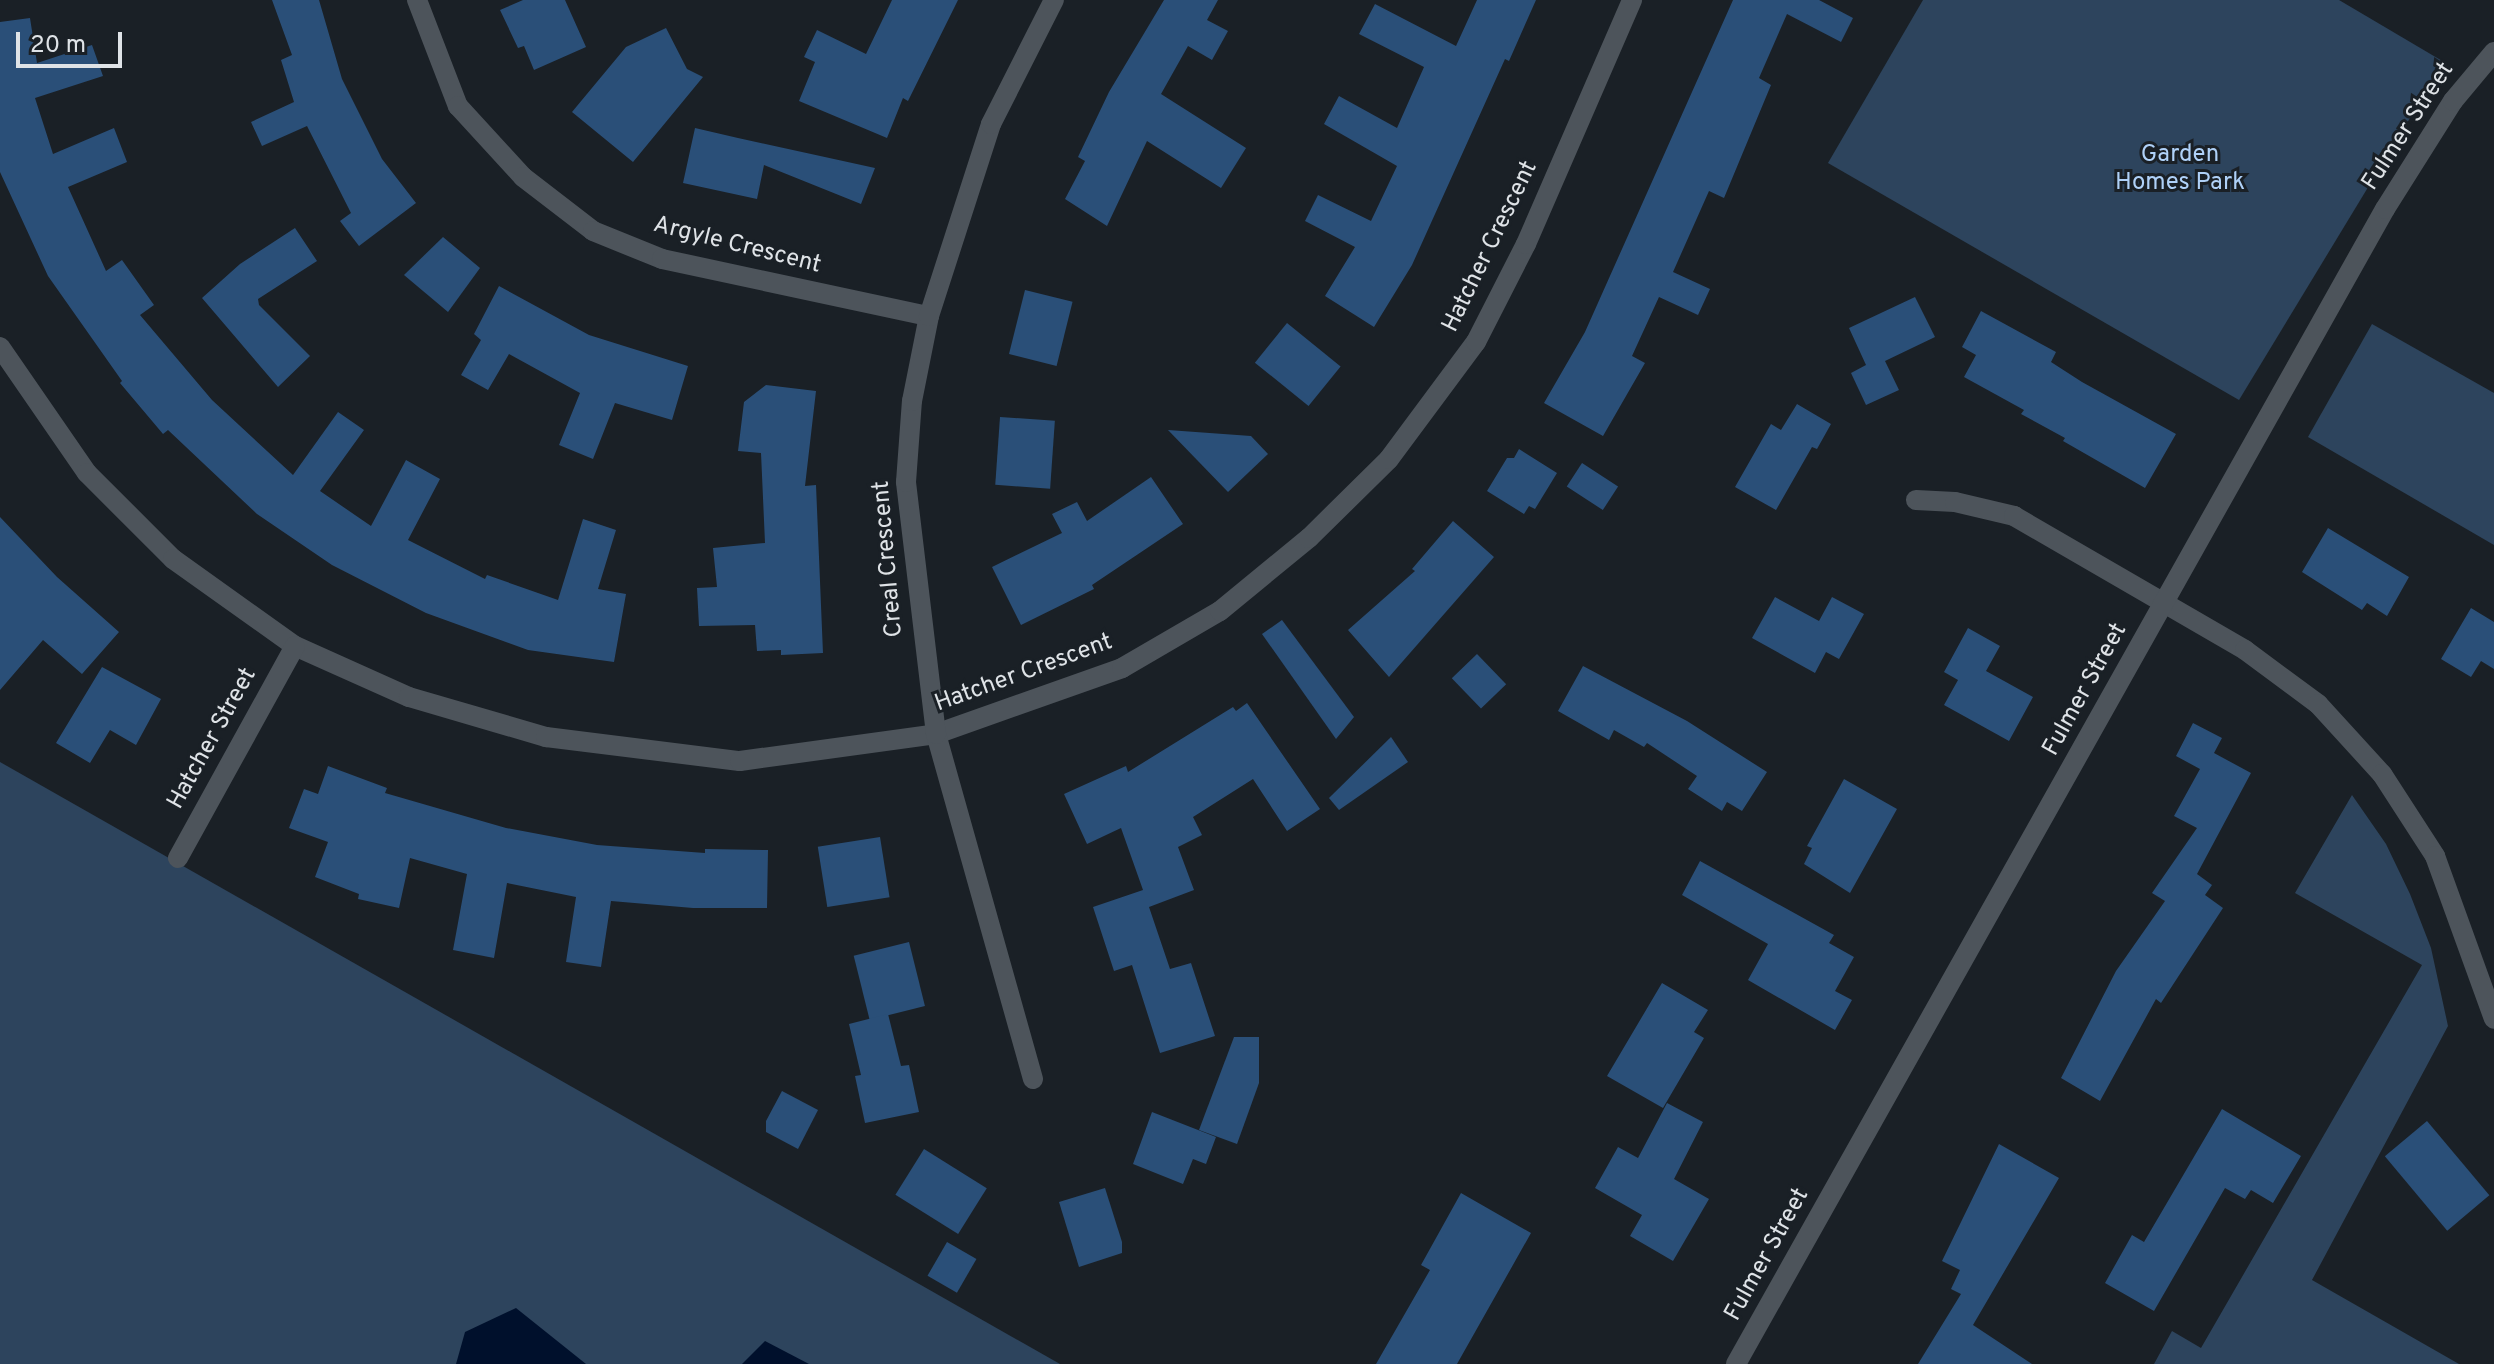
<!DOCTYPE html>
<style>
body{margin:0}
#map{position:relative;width:2494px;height:1364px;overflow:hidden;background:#1a2026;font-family:Overpass,sans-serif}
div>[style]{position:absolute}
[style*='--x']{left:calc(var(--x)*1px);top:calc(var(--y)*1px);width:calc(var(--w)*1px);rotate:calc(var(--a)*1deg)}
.green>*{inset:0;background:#2d445d}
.water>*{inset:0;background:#00102c}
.building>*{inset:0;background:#2a4f78;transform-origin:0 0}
.street>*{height:20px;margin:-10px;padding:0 10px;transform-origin:10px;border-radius:10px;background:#4d545b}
span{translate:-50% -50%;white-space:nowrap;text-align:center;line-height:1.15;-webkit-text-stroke:6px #1a2026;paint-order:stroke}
.street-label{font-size:24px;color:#dfe3e7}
.park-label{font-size:24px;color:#afd1f8}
.scale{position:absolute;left:16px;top:32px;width:106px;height:36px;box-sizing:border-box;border:4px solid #dfe3e7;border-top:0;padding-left:10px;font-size:24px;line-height:28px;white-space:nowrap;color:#dfe3e7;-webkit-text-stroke:6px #1a2026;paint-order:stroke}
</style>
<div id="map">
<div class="green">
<div style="clip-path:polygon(1923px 0,2339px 0,2444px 62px,2239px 400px,1828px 163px)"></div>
<div style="clip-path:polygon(2372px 324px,2494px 393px,2494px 545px,2308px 437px)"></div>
<div style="clip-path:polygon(0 762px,1060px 1364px,0 1364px)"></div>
<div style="clip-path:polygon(2352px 795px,2386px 844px,2410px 894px,2431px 948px,2448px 1026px,2312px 1280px,2459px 1364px,2154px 1364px,2172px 1331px,2201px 1348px,2422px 965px,2295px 893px)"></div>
</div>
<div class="water">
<div style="clip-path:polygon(516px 1308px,586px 1364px,456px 1364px,465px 1332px)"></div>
<div style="clip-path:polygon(765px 1341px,809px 1364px,742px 1364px)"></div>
</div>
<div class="building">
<div style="clip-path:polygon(272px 0,319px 0,342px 79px,382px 159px,416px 203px,359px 246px,340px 221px,351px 213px,307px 126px,262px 146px,251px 122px,294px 102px,281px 60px,292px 55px)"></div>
<div style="clip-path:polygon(523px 0,565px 0,586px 47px,534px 70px,524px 46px,518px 48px,500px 10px)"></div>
<div style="clip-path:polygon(892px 0,958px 0,908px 101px,903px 98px,887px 138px,799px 101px,815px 62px,804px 57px,817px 30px,866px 54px)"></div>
<div style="clip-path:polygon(1164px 0,1218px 0,1207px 20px,1228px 31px,1212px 60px,1188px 46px,1161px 94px,1246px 148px,1221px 188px,1147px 141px,1107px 226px,1065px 199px,1085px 161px,1078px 157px,1109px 92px)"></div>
<div style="clip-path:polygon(1477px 0,1536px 0,1509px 61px,1505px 59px,1412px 265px,1374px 327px,1325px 296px,1355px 247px,1305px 221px,1318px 195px,1371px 221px,1397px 166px,1324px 124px,1339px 96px,1397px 128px,1424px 67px,1359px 34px,1375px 4px,1456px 46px)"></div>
<div style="clip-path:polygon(1733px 0,1819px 0,1853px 18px,1841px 42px,1787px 14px,1759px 78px,1771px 85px,1724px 198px,1709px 191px,1673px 272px,1710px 289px,1698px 315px,1659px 297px,1632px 356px,1645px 363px,1603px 436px,1544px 403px,1585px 332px)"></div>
<div style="clip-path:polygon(30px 18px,37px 63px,92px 45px,103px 76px,35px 98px,53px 154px,114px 128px,127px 162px,68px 187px,106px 271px,122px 260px,154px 305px,140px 315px,212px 400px,293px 475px,338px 412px,364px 430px,320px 491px,371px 526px,406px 460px,440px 479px,408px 540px,485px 579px,487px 575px,558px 600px,583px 519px,616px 530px,598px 589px,626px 594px,614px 662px,528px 650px,426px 613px,332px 565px,257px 514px,168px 430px,163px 434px,120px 383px,122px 381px,48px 276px,0 172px,0 22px)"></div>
<div style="clip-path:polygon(666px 28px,687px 69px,703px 77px,633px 162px,572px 112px,626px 47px)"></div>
<div style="clip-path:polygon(695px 128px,738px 138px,875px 168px,861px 204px,764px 165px,757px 199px,683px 183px)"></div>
<div style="clip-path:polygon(295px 228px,317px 261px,258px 299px,259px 305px,310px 356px,278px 387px,202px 298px,240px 264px)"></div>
<div style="clip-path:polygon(443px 237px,480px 268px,448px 312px,404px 275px)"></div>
<div style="clip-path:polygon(499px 286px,589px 335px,688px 366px,672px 420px,615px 403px,593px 459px,559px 445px,580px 393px,509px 354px,488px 390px,461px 375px,481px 340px,474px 334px)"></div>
<div style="left:1025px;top:290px;width:49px;height:66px;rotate:14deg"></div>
<div style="clip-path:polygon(1915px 297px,1935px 337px,1885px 361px,1899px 390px,1866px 405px,1851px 373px,1866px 365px,1849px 328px)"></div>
<div style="clip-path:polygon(1981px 311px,2056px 352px,2051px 362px,2082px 382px,2176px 434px,2145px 488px,2063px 441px,2065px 438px,2021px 414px,2024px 410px,1964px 377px,1976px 355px,1962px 347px)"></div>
<div style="left:1287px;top:323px;width:69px;height:51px;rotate:39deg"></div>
<div style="clip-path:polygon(766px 385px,816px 391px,805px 486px,816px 485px,823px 653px,781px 655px,781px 650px,757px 651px,755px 625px,699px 626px,697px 588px,717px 587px,713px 548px,765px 543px,761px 453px,738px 451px,744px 402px)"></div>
<div style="clip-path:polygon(1797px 404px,1831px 424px,1817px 449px,1812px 447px,1776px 510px,1735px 487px,1771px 424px,1781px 430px)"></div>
<div style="left:1000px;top:417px;width:55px;height:68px;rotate:4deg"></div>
<div style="clip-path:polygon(1168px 430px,1251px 436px,1268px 454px,1228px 492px)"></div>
<div style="clip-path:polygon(1519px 449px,1557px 473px,1535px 509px,1529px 506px,1524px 514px,1487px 491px,1507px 458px,1514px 458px)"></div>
<div style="left:1582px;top:463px;width:43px;height:28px;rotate:33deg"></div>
<div style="clip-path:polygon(1151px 477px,1183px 524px,1092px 585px,1094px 589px,1021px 625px,992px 567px,1062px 533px,1052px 514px,1077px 502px,1087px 521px)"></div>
<div style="clip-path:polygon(0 517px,57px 577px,119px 632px,82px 674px,43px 640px,0 690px)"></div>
<div style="clip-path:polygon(1453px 521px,1494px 557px,1389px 677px,1348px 630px,1415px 571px,1412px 569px)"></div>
<div style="clip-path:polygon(2328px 528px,2409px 577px,2387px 616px,2367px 603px,2362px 610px,2302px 572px)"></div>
<div style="clip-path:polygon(1775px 597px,1819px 621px,1832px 597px,1864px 614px,1839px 659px,1826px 652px,1815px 673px,1752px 638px)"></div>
<div style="clip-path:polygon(2471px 608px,2494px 622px,2494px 669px,2481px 661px,2471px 677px,2441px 659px)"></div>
<div style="clip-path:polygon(1282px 620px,1354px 717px,1336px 739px,1262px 634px)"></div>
<div style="clip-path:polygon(1968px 628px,2000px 646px,1986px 671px,2033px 697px,2009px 741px,1944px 705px,1958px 680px,1944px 672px)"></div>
<div style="left:1477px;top:654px;width:42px;height:35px;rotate:46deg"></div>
<div style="clip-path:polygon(1583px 666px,1687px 721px,1767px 772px,1742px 811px,1727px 802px,1722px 811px,1688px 789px,1697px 776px,1647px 743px,1644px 747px,1614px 730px,1609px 740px,1558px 711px)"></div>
<div style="clip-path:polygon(102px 667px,161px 699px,136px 745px,110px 730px,90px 763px,56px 743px)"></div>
<div style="clip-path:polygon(1247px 703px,1320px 809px,1287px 831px,1253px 779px,1193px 817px,1202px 835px,1178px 847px,1194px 890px,1149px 907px,1170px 969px,1191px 963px,1215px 1036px,1160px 1053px,1132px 965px,1114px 971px,1093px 907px,1143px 890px,1121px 828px,1087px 844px,1064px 794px,1126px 766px,1128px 772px,1233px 707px,1236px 711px)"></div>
<div style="clip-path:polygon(2193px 723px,2222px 738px,2214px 753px,2251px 773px,2197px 874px,2212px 885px,2205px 895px,2223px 908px,2161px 1003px,2156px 999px,2100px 1101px,2061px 1078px,2116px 971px,2165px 901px,2152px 893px,2197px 828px,2174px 816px,2200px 769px,2176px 756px)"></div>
<div style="clip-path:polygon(1391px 737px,1408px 762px,1339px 810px,1329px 798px)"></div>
<div style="clip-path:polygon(328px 766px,387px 788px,385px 793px,506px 828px,597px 845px,705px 853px,705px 849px,768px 850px,767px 908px,693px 908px,611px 901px,601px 967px,566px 962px,576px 897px,507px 883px,494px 958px,453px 950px,467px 874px,410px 858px,399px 908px,358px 899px,359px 894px,315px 877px,328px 842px,289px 828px,304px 789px,318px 794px)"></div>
<div style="clip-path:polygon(1844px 779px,1897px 809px,1850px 893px,1804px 864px,1812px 848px,1807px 846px)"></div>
<div style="left:880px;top:837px;width:61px;height:63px;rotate:81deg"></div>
<div style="clip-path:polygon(1700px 861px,1834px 935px,1829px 943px,1854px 957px,1835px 991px,1852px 1000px,1835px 1030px,1748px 980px,1768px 944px,1682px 895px)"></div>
<div style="left:909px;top:942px;width:66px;height:57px;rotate:76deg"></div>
<div style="clip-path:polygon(1662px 983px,1708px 1010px,1694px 1032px,1704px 1038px,1663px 1108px,1607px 1076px)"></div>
<div style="clip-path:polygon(888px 1014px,901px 1066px,909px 1065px,919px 1112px,865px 1123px,855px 1076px,861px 1075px,849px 1024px)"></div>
<div style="clip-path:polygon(1234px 1037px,1259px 1037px,1259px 1083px,1237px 1144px,1199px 1130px)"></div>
<div style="clip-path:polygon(782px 1091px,818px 1110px,798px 1149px,766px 1132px,766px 1121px)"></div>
<div style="clip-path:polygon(1667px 1103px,1703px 1122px,1674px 1179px,1709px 1199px,1673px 1261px,1630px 1236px,1642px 1215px,1595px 1188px,1618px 1147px,1638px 1158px)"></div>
<div style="clip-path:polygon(2222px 1109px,2301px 1156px,2273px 1203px,2251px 1190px,2245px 1199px,2225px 1188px,2154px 1311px,2105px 1283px,2132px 1235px,2144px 1242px)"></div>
<div style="clip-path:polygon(1152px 1112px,1216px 1137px,1206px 1164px,1193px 1159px,1183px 1184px,1133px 1164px)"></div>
<div style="left:2427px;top:1121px;width:97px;height:55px;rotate:50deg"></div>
<div style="clip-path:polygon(1999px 1144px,2059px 1178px,1973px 1325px,2032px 1364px,1918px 1364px,1961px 1294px,1951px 1289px,1960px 1270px,1942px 1261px)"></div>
<div style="left:924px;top:1149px;width:74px;height:54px;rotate:32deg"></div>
<div style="clip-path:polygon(1105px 1188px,1122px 1242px,1122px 1253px,1079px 1267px,1059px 1202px)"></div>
<div style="clip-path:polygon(1461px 1193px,1531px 1233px,1457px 1364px,1376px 1364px,1430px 1270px,1421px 1265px)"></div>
<div style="left:947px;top:1242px;width:34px;height:39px;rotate:30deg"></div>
</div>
<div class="street">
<div style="--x:417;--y:0;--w:114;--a:68.9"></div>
<div style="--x:458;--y:106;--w:96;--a:47.5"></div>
<div style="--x:523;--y:177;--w:88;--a:37.6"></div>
<div style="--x:593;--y:231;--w:74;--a:22.1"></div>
<div style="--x:662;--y:259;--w:273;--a:12.1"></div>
<div style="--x:0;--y:347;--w:153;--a:55.4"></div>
<div style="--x:87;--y:473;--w:122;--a:45"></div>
<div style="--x:173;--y:559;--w:150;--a:35.5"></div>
<div style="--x:295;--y:646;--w:125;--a:24.1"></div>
<div style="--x:409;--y:697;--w:143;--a:16.3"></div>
<div style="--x:546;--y:737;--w:195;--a:7.1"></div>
<div style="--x:740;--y:761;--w:198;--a:-7.8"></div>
<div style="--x:936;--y:734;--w:197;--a:-19.5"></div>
<div style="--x:1122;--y:668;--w:113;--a:-30.2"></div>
<div style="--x:1220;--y:611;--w:115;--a:-39.4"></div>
<div style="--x:1309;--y:538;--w:112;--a:-44.6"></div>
<div style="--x:1389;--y:459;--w:146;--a:-53.4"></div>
<div style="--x:1476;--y:342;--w:110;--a:-63"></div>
<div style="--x:1526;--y:244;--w:266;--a:-66.5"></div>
<div style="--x:1916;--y:500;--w:39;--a:3"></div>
<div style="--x:1955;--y:502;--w:61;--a:13.3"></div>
<div style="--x:2014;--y:516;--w:267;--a:30.1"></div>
<div style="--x:2245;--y:650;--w:91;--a:36.5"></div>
<div style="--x:2318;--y:704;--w:95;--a:47.6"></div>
<div style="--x:2382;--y:774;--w:98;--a:57.1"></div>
<div style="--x:2435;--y:856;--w:173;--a:70.1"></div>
<div style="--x:178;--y:858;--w:242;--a:-61.1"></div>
<div style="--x:1033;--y:1079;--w:358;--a:-105.7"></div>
<div style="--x:936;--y:734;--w:254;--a:-96.8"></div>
<div style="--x:906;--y:482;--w:81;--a:-85.8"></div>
<div style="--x:912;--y:401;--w:87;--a:-78.7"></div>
<div style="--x:929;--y:316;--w:202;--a:-72.1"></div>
<div style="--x:991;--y:124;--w:139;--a:-63.1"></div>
<div style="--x:1736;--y:1364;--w:1325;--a:-60.67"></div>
<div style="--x:2385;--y:209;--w:128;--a:-57.8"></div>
<div style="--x:2453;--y:101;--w:64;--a:-50.1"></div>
</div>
<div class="street-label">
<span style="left:2409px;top:127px;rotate:-57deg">Fulmer Street</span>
<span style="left:737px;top:246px;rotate:14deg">Argyle Crescent</span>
<span style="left:1491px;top:247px;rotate:-64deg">Hatcher Crescent</span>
<span style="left:889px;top:559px;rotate:-95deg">Creal Crescent</span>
<span style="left:1024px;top:674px;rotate:-20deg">Hatcher Crescent</span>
<span style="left:2086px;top:690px;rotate:-61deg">Fulmer Street</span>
<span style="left:213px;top:739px;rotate:-61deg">Hatcher Street</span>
<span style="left:1768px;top:1255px;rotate:-61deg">Fulmer Street</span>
</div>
<div class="park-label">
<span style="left:2180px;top:170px">Garden<br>Homes Park</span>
</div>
<div class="scale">20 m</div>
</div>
